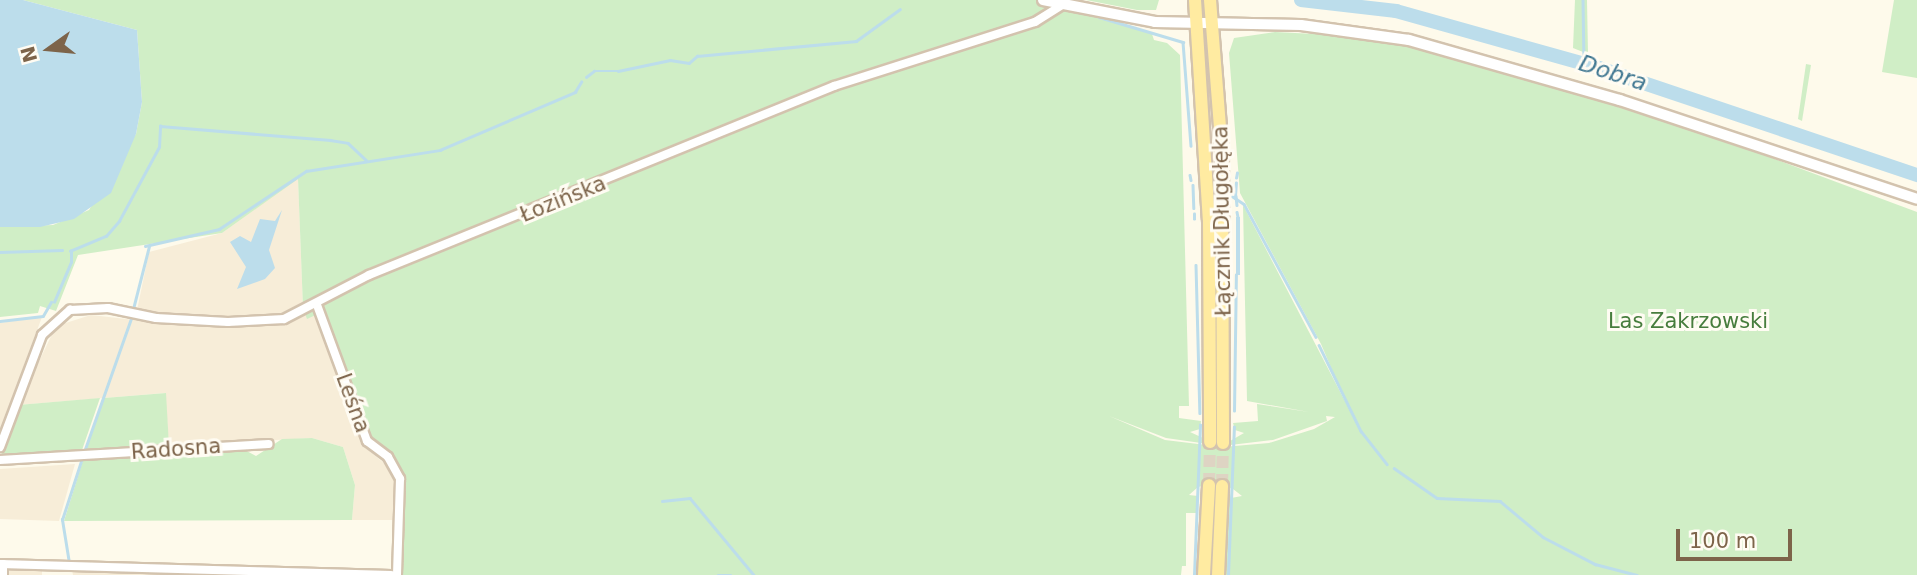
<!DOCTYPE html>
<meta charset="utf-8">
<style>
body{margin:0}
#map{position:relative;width:1917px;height:575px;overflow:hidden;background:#fefaeb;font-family:"DejaVu Sans",sans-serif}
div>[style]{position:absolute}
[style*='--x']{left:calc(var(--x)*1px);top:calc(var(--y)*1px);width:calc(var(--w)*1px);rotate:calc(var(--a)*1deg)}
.residential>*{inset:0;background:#f7edd8}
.green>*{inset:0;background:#d0eec6}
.water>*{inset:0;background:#bcddeb;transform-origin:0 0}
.stream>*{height:2.5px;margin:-1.25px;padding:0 1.25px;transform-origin:1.25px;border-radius:1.25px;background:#bcddeb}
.river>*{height:14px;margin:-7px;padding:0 7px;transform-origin:7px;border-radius:7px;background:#bcddeb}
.primary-tunnel>*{height:12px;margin-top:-6px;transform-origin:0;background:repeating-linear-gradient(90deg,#ded4c3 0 12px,transparent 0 18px)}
.roads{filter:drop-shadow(2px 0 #d3c3ae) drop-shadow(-2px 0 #d3c3ae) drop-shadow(0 2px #d3c3ae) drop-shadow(0 -2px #d3c3ae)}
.street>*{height:8px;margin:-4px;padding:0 4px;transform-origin:4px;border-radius:4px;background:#fff}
.secondary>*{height:10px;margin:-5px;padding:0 5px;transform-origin:5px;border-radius:5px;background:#fff}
.primary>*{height:12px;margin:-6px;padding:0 6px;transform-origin:6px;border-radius:6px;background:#ffeba1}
span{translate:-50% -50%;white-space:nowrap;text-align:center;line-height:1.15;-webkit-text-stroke:6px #fffcf3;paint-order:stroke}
.street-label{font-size:21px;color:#7d644a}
.park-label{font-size:21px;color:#477d3d}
.water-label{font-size:23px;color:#417892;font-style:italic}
.north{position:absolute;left:14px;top:14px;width:70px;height:70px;-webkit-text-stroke:5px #fffcf3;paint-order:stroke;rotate:255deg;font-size:19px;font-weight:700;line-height:28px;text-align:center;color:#7d644a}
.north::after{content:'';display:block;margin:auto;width:24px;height:32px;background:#7d644a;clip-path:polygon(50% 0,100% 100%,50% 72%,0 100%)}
.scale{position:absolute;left:1676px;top:529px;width:116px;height:32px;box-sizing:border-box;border:4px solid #7d644a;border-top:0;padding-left:9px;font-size:21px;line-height:24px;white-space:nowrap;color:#7d644a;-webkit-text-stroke:5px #fffcf3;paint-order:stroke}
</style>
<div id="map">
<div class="residential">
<div style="clip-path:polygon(298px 178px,303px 308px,318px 314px,368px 450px,396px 473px,396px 520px,352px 520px,355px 485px,343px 447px,312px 438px,169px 446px,165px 393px,18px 405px,56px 326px,91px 315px,135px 320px,149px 252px,222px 233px)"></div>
<div style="clip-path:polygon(42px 317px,24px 365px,0 437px,0 323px)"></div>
<div style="clip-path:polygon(75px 464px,59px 521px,0 519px,0 469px)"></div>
<div style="clip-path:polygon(8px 568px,42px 570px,42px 575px,5px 575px)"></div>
<div style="clip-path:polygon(72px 570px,136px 572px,222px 575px,73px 575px)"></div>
</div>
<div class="green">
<div style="clip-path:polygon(evenodd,23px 0,1073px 0,1071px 12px,1108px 19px,1152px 34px,1154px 40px,1167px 43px,1180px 55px,1189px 406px,1179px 406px,1179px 418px,1201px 421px,1200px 429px,1190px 432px,1214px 443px,1230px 441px,1244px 433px,1235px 430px,1233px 423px,1258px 421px,1257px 404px,1309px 412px,1247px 401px,1243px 205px,1347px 405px,1321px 344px,1240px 193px,1229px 53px,1234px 38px,1275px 32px,1355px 36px,1434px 52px,1541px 83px,1721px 139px,1917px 212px,1917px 575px,1224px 575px,1229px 490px,1231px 498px,1242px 496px,1233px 489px,1214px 483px,1198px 487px,1189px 495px,1198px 496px,1196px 513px,1186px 513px,1186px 566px,1182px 566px,1181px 575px,401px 575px,399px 468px,393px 457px,369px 439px,322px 312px,307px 319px,303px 308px,298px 179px,222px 233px,78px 255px,56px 311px,40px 306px,38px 313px,0 317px,0 227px,53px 225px,89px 210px,136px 134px,142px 102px,137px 30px,23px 0,1109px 416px,1166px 438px,1222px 446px,1273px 440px,1327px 421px,1326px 416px,1335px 417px,1314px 429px,1269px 443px,1223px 447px,1165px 440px,1109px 416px)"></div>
<div style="clip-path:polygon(1086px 0,1159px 0,1156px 10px,1137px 10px)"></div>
<div style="clip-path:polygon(1575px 0,1587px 0,1588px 54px,1573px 48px)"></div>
<div style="clip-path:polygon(1894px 0,1917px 0,1917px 78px,1882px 72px)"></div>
<div style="clip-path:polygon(1806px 64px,1811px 65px,1802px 121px,1798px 119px)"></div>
<div style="clip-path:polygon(166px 393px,169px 446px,85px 452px,104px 398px)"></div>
<div style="clip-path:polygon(100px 398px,81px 453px,0 458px,18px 405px)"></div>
<div style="clip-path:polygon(312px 438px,343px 447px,355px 485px,352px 520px,64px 521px,84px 457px,241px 448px,256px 456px,282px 439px)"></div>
</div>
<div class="water">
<div style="clip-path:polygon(0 0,23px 0,137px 30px,142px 102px,136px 134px,111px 193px,74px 219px,40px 227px,0 227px)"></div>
<div style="clip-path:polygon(282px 210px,269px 250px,275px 268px,265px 279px,237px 289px,246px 267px,230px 242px,240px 236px,251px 242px,260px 219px,275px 221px)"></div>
<div style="left:1236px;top:217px;width:4px;height:58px"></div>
</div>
<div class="stream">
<div style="--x:1583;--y:0;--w:64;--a:89.1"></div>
<div style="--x:1099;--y:17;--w:88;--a:16.6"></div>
<div style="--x:1183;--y:42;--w:104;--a:85.6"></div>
<div style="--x:586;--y:77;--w:10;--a:-37"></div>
<div style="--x:594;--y:71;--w:24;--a:0"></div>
<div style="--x:618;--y:71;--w:53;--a:-11.9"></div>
<div style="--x:670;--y:60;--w:19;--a:9"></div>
<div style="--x:689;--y:63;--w:11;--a:-41"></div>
<div style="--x:697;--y:56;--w:160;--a:-5.4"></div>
<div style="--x:856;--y:41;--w:54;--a:-36"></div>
<div style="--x:1190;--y:175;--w:5;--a:79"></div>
<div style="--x:1236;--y:178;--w:5;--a:-79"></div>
<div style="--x:1193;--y:185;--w:23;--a:88"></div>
<div style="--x:1232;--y:196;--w:14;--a:34"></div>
<div style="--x:1244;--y:204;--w:151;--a:61.6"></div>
<div style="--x:1235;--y:196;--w:13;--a:-86"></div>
<div style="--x:1236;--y:196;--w:9;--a:84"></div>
<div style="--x:1237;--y:212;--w:5;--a:79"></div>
<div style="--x:1194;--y:219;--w:5;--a:-90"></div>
<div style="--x:145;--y:246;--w:76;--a:-12.9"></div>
<div style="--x:219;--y:229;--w:105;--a:-33.7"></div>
<div style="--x:306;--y:171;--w:136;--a:-8.9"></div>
<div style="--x:440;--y:150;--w:147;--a:-23.2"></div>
<div style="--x:575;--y:92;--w:12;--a:-59"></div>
<div style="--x:70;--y:251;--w:39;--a:-23"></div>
<div style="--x:106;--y:236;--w:20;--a:-49"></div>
<div style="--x:119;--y:221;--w:84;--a:-61.6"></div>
<div style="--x:159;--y:147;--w:21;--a:-87"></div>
<div style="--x:160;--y:126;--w:171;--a:4.7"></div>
<div style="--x:330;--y:140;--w:18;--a:9"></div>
<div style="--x:348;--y:143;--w:25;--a:43"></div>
<div style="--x:0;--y:252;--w:62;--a:-1.8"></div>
<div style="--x:1196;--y:265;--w:148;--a:88.5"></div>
<div style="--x:54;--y:302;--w:43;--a:-67"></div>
<div style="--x:71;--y:262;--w:11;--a:-90"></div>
<div style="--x:133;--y:309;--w:65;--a:-75.7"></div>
<div style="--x:0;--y:321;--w:43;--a:-6.6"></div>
<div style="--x:43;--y:316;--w:16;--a:-60"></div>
<div style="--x:1319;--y:345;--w:96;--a:64"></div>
<div style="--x:1361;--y:431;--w:42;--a:51.8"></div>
<div style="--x:1234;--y:411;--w:136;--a:-89.2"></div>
<div style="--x:84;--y:452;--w:144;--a:-70.6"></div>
<div style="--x:1394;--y:468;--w:52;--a:34.9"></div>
<div style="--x:1437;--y:498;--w:63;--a:2.7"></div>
<div style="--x:1500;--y:501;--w:56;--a:39.9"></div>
<div style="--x:1543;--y:537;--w:59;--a:27.4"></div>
<div style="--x:1595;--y:564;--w:43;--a:14.7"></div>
<div style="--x:662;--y:501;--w:28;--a:-6"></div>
<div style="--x:690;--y:498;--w:100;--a:50.3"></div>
<div style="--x:69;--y:563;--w:44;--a:-99.2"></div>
<div style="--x:62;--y:520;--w:65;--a:-72.1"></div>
<div style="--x:718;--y:575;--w:13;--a:0"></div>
<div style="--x:1194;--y:575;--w:150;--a:-87.7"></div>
<div style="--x:1228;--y:575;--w:148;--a:-87.7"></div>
</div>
<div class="river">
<div style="--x:1301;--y:0;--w:96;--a:6.6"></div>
<div style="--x:1396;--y:11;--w:211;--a:15.7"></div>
<div style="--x:1599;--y:68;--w:336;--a:18.6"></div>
</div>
<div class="primary-tunnel">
<div style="--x:1209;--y:485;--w:43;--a:-88.7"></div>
<div style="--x:1222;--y:486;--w:43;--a:-88.7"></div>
</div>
<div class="roads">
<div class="street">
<div style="--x:317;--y:305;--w:145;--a:69.8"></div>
<div style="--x:367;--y:441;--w:26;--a:37"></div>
<div style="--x:388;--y:457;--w:25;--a:61"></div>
<div style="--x:400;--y:479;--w:96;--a:91.8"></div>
<div style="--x:0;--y:447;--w:120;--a:-69.4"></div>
<div style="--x:42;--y:335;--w:38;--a:-42"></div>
<div style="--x:70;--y:310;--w:38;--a:-3"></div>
<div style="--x:108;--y:308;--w:49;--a:11.8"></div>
<div style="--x:156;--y:318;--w:72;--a:3.2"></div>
<div style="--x:228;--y:322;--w:56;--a:-3.1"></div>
<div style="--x:284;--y:319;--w:96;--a:-27.4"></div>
<div style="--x:369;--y:275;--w:502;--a:-22.12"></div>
<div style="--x:834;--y:86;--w:211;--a:-17.7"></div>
<div style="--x:1035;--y:22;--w:36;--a:-32"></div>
<div style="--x:0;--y:460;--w:269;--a:-3.4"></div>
<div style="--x:0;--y:564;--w:391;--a:1.6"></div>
<div style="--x:3;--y:575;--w:11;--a:-90"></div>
</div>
<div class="secondary">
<div style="--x:1043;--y:0;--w:114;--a:11.1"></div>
<div style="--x:1155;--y:22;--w:146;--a:1.2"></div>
<div style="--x:1301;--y:25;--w:109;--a:7.9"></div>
<div style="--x:1409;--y:40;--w:219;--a:15.9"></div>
<div style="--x:1620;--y:100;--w:313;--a:18.4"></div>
</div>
<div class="primary">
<div style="--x:1195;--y:0;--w:220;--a:86.4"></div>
<div style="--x:1209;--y:220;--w:222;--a:89.7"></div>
<div style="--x:1210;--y:0;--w:152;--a:85.5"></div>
<div style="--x:1222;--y:152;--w:291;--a:89.8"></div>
<div style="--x:1204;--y:575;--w:90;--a:-86.8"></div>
<div style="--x:1218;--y:575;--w:89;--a:-87.4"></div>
</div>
</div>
<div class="street-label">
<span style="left:563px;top:199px;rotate:-22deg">Łozińska</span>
<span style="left:1222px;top:221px;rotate:-91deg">Łącznik Długołęka</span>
<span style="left:353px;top:403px;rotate:70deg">Leśna</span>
<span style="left:176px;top:449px;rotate:-4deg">Radosna</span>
</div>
<div class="park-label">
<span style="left:1688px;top:321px">Las Zakrzowski</span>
</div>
<div class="water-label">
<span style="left:1613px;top:73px;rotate:18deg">Dobra</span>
</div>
<div class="north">N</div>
<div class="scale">100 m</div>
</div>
